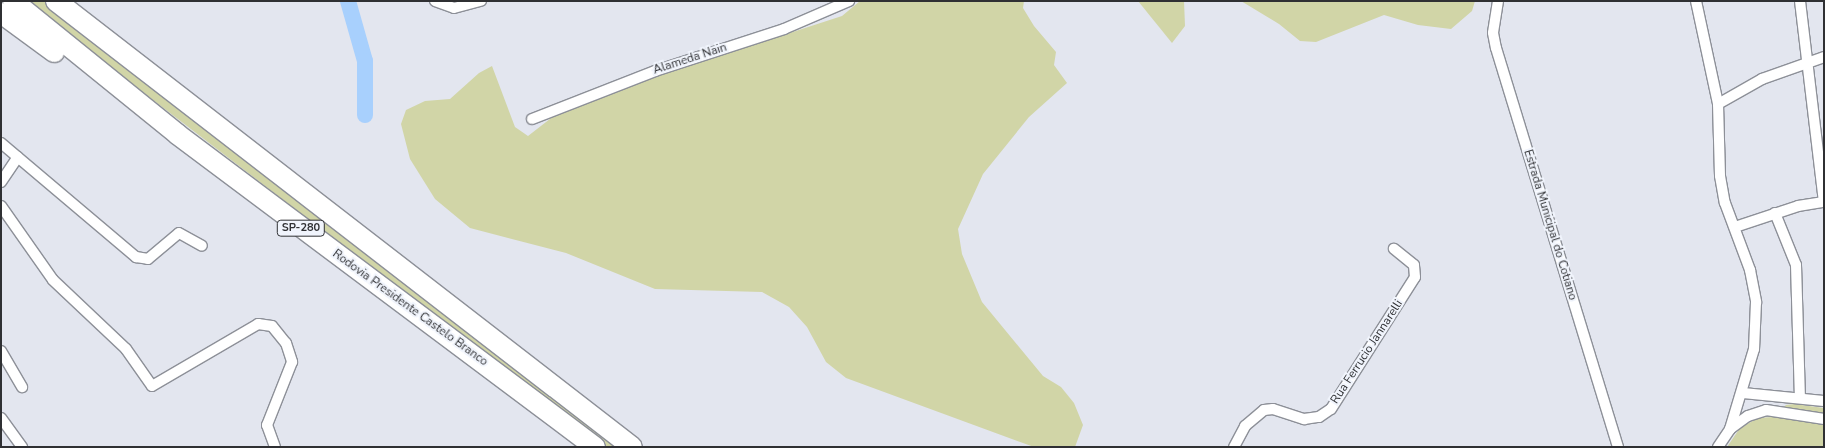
<!DOCTYPE html>
<style>
body{margin:0}
#map{position:relative;width:1825px;height:448px;overflow:hidden;background:#e3e6ef;font-family:"Nunito Sans",sans-serif}
div>[style]{position:absolute}
[style*='--x']{left:calc(var(--x)*1px);top:calc(var(--y)*1px);width:calc(var(--w)*1px);rotate:calc(var(--a)*1deg)}
.green>*{inset:0;background:#d1d5a7}
.river>*{height:16px;margin:-8px;padding:0 8px;transform-origin:8px;border-radius:8px;background:#a8d0fd}
.roads{filter:drop-shadow(1px 0 #8d9098) drop-shadow(-1px 0 #8d9098) drop-shadow(0 1px #8d9098) drop-shadow(0 -1px #8d9098)}
.minor>*{height:10px;margin:-5px;padding:0 5px;transform-origin:5px;border-radius:5px;background:#fff}
.motorway>*{height:20px;margin:-10px;padding:0 10px;transform-origin:10px;border-radius:10px;background:#fff}
span{translate:-50% -50%;white-space:nowrap;text-align:center;line-height:1.15;-webkit-text-stroke:4px #f0f4fc;paint-order:stroke}
.shield-label span{padding:1px 4px;background:#f0f4fc;border:1px solid;border-radius:4px;-webkit-text-stroke-width:0}
.shield-label{font-size:11px;color:#2f3033;font-weight:700}
.street-label{font-size:12px;color:#2f3033}
.frame{position:absolute;inset:0;border:2px solid #2f3033;pointer-events:none}
</style>
<div id="map">
<div class="green">
<div style="clip-path:polygon(24px 1px,45px 1px,616px 447px,606px 447px,583px 430px)"></div>
<div style="clip-path:polygon(860px 1px,1024px 1px,1023px 8px,1034px 26px,1056px 52px,1054px 65px,1067px 83px,1029px 117px,983px 174px,958px 229px,962px 254px,982px 302px,1043px 376px,1061px 387px,1074px 403px,1083px 425px,1075px 447px,1034px 447px,846px 378px,826px 362px,807px 327px,789px 307px,762px 292px,655px 289px,566px 253px,470px 228px,435px 199px,410px 159px,401px 124px,406px 110px,425px 101px,450px 99px,479px 73px,492px 66px,515px 127px,528px 136px,568px 105px,842px 16px)"></div>
<div style="clip-path:polygon(1138px 1px,1184px 1px,1185px 26px,1172px 43px)"></div>
<div style="clip-path:polygon(1241px 1px,1475px 1px,1472px 11px,1451px 29px,1418px 25px,1384px 15px,1316px 42px,1300px 41px,1279px 24px)"></div>
<div style="clip-path:polygon(1794px 404px,1824px 408px,1824px 447px,1727px 447px,1740px 428px,1758px 418px,1772px 417px,1786px 405px)"></div>
</div>
<div class="river">
<div style="--x:348;--y:1;--w:62;--a:74.2"></div>
<div style="--x:365;--y:61;--w:54;--a:90"></div>
</div>
<div class="roads">
<div class="minor">
<div style="--x:435;--y:1;--w:20;--a:20"></div>
<div style="--x:454;--y:8;--w:28;--a:-15"></div>
<div style="--x:1498;--y:1;--w:32;--a:99"></div>
<div style="--x:1493;--y:33;--w:15;--a:79"></div>
<div style="--x:1496;--y:48;--w:417;--a:73"></div>
<div style="--x:1696;--y:1;--w:105;--a:77.9"></div>
<div style="--x:1718;--y:104;--w:72;--a:88.4"></div>
<div style="--x:1720;--y:176;--w:27;--a:80"></div>
<div style="--x:1725;--y:203;--w:72;--a:69.5"></div>
<div style="--x:1750;--y:270;--w:33;--a:79"></div>
<div style="--x:1756;--y:302;--w:47;--a:92.4"></div>
<div style="--x:1754;--y:349;--w:84;--a:106.7"></div>
<div style="--x:1800;--y:1;--w:201;--a:83.2"></div>
<div style="--x:1718;--y:104;--w:51;--a:-29.6"></div>
<div style="--x:1762;--y:79;--w:66;--a:-19.5"></div>
<div style="--x:532;--y:119;--w:132;--a:-21.3"></div>
<div style="--x:655;--y:71;--w:136;--a:-18"></div>
<div style="--x:784;--y:29;--w:71;--a:-23.3"></div>
<div style="--x:1;--y:143;--w:177;--a:40.2"></div>
<div style="--x:136;--y:257;--w:12;--a:9"></div>
<div style="--x:148;--y:259;--w:40;--a:-40"></div>
<div style="--x:179;--y:233;--w:26;--a:29"></div>
<div style="--x:1;--y:182;--w:30;--a:-56"></div>
<div style="--x:1;--y:206;--w:90;--a:54.9"></div>
<div style="--x:53;--y:280;--w:100;--a:43.4"></div>
<div style="--x:126;--y:349;--w:45;--a:54.9"></div>
<div style="--x:152;--y:386;--w:123;--a:-30.3"></div>
<div style="--x:258;--y:324;--w:14;--a:8"></div>
<div style="--x:272;--y:326;--w:22;--a:51"></div>
<div style="--x:286;--y:343;--w:20;--a:72"></div>
<div style="--x:292;--y:362;--w:68;--a:111.6"></div>
<div style="--x:267;--y:425;--w:23;--a:70"></div>
<div style="--x:1775;--y:213;--w:56;--a:68"></div>
<div style="--x:1796;--y:265;--w:133;--a:88.3"></div>
<div style="--x:1735;--y:227;--w:66;--a:-18.4"></div>
<div style="--x:1798;--y:206;--w:26;--a:-9"></div>
<div style="--x:1;--y:351;--w:42;--a:59.7"></div>
<div style="--x:1743;--y:393;--w:81;--a:5.6"></div>
<div style="--x:1;--y:418;--w:36;--a:54"></div>
<div style="--x:1234;--y:447;--w:24;--a:-62"></div>
<div style="--x:1245;--y:426;--w:25;--a:-40"></div>
<div style="--x:1264;--y:410;--w:9;--a:-6"></div>
<div style="--x:1273;--y:409;--w:33;--a:18"></div>
<div style="--x:1304;--y:419;--w:15;--a:-8"></div>
<div style="--x:1319;--y:417;--w:14;--a:-34"></div>
<div style="--x:1331;--y:409;--w:156;--a:-57.5"></div>
<div style="--x:1415;--y:277;--w:12;--a:-95"></div>
<div style="--x:1414;--y:265;--w:26;--a:-141"></div>
<div style="--x:1718;--y:447;--w:22;--a:-56"></div>
<div style="--x:1730;--y:429;--w:22;--a:-36"></div>
<div style="--x:1748;--y:416;--w:19;--a:-18"></div>
<div style="--x:1766;--y:410;--w:59;--a:8.8"></div>
</div>
<div class="motorway">
<div style="--x:13;--y:1;--w:211;--a:39"></div>
<div style="--x:177;--y:134;--w:522;--a:36.83"></div>
<div style="--x:56;--y:1;--w:728;--a:37.75"></div>
<div style="--x:1;--y:13;--w:66;--a:36.3"></div>
</div>
</div>
<div class="shield-label">
<span style="left:301px;top:228px">SP-280</span>
</div>
<div class="street-label">
<span style="left:690px;top:59px;rotate:-18deg">Alameda Nain</span>
<span style="left:1550px;top:225px;rotate:73deg">Estrada Municipal do Cotiano</span>
<span style="left:410px;top:308px;rotate:36deg">Rodovia Presidente Castelo Branco</span>
<span style="left:1367px;top:352px;rotate:-57deg">Rua Ferrucio Jannarelli</span>
</div>
<div class="frame"></div>
</div>
